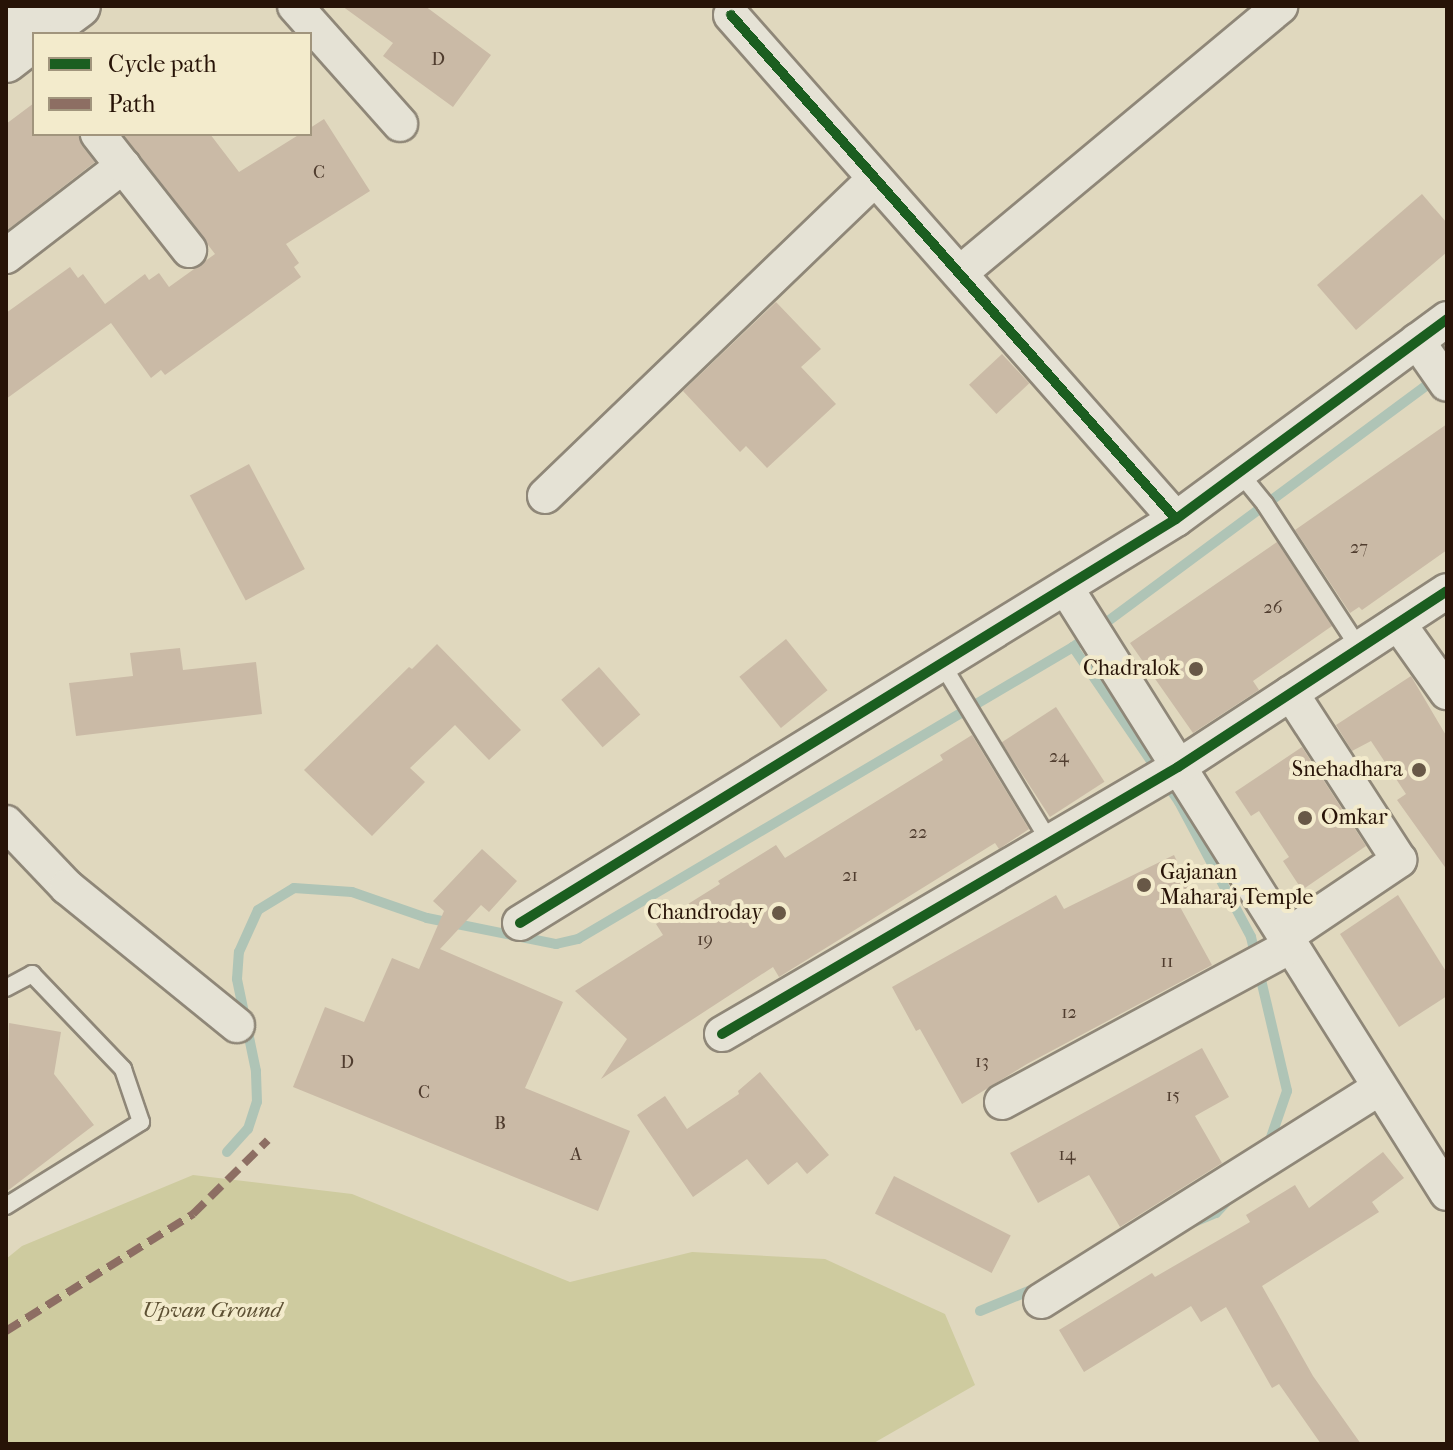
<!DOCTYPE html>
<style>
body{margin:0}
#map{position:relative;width:1453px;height:1450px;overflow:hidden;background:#e0d8be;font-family:"IM FELL French Canon",serif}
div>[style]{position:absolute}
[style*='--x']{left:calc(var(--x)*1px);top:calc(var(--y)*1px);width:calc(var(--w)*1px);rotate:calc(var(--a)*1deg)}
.green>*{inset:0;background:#cecb9f}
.stream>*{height:10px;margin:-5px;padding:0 5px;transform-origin:5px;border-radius:5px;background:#afc4b6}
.building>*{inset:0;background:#cabaa6;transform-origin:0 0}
.roads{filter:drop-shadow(2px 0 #8f8778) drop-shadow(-2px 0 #8f8778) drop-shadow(0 2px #8f8778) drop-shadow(0 -2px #8f8778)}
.service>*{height:16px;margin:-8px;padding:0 8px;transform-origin:8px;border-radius:8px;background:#e5e2d5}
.minor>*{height:34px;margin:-17px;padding:0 17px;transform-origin:17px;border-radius:17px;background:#e5e2d5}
.tertiary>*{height:42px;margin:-21px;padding:0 21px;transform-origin:21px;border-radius:21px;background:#e5e2d5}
.quiet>*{height:8px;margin-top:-4px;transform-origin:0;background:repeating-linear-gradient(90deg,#8d6e63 0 16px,transparent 0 24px)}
.cycleway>*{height:10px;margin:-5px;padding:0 5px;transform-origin:5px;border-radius:5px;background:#1b5e20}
.dots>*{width:22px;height:22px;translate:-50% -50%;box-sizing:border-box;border:4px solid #f3ebcc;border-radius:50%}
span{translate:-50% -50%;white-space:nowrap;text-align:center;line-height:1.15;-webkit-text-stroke:8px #f3ebcc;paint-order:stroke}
.number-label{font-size:18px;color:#503d2f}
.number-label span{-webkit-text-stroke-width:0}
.poi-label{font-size:22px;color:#271307}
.right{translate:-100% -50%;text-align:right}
.left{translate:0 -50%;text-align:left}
.park-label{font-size:22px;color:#5d5033;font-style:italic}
.frame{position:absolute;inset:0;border:8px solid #271307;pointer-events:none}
.legend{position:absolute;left:32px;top:32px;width:280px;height:104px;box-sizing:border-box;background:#f3ebcc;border:2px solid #a1957d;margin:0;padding:10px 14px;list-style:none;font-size:24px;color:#271307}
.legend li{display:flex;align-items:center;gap:16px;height:40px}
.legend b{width:40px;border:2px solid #a1957d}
</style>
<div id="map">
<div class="green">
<div style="clip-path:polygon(193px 1175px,352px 1194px,570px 1282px,692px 1252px,825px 1259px,945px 1314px,975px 1385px,872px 1444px,6px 1444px,6px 1259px,22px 1246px)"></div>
</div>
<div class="stream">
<div style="--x:1073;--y:647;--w:188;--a:55.6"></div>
<div style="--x:1179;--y:802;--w:153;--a:61.9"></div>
<div style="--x:1251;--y:937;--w:158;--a:76.8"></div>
<div style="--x:1287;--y:1091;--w:58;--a:109.1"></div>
<div style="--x:227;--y:1152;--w:31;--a:-48"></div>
<div style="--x:248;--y:1129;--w:28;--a:-72"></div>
<div style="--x:257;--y:1102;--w:31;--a:-92"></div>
<div style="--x:256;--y:1071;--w:94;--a:-101.7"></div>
<div style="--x:237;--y:979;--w:27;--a:-86"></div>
<div style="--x:239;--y:952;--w:46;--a:-65.7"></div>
<div style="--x:258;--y:910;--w:42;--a:-31.4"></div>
<div style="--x:294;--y:888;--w:58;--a:3.9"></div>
<div style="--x:352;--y:892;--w:79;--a:19.1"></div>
<div style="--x:427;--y:918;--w:132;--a:11.4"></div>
<div style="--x:556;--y:944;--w:23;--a:-13"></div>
<div style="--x:578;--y:939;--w:575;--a:-30.54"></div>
<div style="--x:1073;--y:647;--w:452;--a:-36.5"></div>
<div style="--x:1192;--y:1223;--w:26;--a:-23"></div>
<div style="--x:1216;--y:1213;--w:18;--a:-47"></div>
<div style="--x:980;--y:1311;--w:66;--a:-22.3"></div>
</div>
<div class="building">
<div style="clip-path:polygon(342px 6px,425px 6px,491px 55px,453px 107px,383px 56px,393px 43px)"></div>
<div style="clip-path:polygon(34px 103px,34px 134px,78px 134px,82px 146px,95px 162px,6px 231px,6px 124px)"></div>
<div style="clip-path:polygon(324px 119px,370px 191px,286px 244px,299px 263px,294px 267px,301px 277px,165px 375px,161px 370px,151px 378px,111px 323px,6px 399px,6px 313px,70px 267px,78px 278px,83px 274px,105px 304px,145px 274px,149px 280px,159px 273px,169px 287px,215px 254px,123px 134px,210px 134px,239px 172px,300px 134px,310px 134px,310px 128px)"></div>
<div style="clip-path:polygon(1422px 194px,1447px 223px,1447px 252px,1356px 330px,1317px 285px)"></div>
<div style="clip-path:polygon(776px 302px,821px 349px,801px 367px,836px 404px,767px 468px,746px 446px,740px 452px,683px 391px)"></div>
<div style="left:1002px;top:354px;width:40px;height:45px;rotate:47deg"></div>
<div style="clip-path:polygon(1447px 424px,1447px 550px,1362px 610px,1359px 607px,1350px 613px,1295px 530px)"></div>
<div style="left:249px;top:464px;width:119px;height:67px;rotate:62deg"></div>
<div style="clip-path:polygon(1277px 542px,1332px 626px,1253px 681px,1259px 690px,1193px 733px,1130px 643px)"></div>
<div style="left:786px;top:639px;width:66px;height:60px;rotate:51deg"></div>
<div style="clip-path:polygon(437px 644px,521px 730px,489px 760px,455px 725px,410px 768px,425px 782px,372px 836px,304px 770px,409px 667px,412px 669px)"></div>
<div style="clip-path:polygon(180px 648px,183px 670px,256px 662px,262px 714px,76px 736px,69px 683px,133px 676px,130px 653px)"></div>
<div style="left:599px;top:667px;width:63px;height:50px;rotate:49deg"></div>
<div style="clip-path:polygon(1411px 676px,1447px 737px,1447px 870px,1397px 800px,1406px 794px,1371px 741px,1352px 751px,1336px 725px)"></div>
<div style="left:1056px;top:707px;width:89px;height:65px;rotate:57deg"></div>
<div style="clip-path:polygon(972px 735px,1029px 829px,999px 849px,995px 843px,779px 977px,773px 967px,601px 1079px,627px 1039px,575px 991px,663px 935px,656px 924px,720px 884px,718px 881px,776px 845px,785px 858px,943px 760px,940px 755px)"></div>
<div style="clip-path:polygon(1302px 747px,1366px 846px,1302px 890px,1283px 861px,1289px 857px,1259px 811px,1251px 816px,1235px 792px)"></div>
<div style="clip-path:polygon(482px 849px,517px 881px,489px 912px,481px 905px,440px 949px,563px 1002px,525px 1088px,630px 1131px,598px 1211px,293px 1087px,325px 1007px,364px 1022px,392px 958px,419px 969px,444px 911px,433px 901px)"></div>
<div style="clip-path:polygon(1174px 855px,1194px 897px,1179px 905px,1212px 965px,1027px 1064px,962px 1104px,920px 1029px,916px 1031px,892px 987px,1056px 895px,1064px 909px)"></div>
<div style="clip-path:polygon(1398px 895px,1447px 973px,1447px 996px,1399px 1027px,1340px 934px)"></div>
<div style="clip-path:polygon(9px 1023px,61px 1032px,54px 1074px,94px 1125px,6px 1192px)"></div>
<div style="clip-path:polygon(1202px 1048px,1229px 1097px,1195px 1116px,1222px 1163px,1120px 1227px,1089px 1175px,1038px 1203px,1010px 1153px)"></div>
<div style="clip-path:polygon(760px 1072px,829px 1155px,807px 1174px,797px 1162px,768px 1185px,747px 1159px,693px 1197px,637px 1115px,665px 1096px,687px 1129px,739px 1094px,738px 1091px)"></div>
<div style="clip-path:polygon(1383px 1152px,1404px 1178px,1372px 1202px,1379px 1212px,1262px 1286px,1313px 1376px,1361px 1444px,1321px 1444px,1279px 1384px,1272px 1388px,1226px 1307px,1201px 1322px,1191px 1306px,1084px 1372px,1059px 1330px,1152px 1273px,1155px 1277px,1250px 1222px,1246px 1215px,1295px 1185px,1309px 1208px)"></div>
<div style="left:894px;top:1176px;width:131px;height:42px;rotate:27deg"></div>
</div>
<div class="roads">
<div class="service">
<div style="--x:1239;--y:472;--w:41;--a:50.9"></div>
<div style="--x:1265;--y:504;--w:173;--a:56.8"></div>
<div style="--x:942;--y:664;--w:208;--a:58.8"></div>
<div style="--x:6;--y:988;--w:30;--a:-28"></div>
<div style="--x:32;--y:974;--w:132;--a:46.2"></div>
<div style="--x:123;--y:1069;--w:56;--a:71.2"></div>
<div style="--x:141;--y:1122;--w:159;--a:148.1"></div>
</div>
<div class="minor">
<div style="--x:295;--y:6;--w:158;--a:48.3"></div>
<div style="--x:731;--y:15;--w:672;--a:48.56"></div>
<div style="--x:123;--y:166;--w:107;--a:51.8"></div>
<div style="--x:6;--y:256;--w:148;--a:-37.6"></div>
<div style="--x:123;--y:166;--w:41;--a:-128"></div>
<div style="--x:960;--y:273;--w:417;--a:-39.8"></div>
<div style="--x:1417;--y:341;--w:52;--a:55.1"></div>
<div style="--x:545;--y:496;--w:458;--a:-43.9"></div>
<div style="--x:1066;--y:588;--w:715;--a:57.8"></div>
<div style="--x:1398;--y:623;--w:85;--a:54.6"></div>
<div style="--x:6;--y:823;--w:88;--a:46.4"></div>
<div style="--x:67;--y:887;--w:219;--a:39.1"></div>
<div style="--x:520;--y:923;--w:770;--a:-31.63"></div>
<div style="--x:1176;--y:519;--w:337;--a:-36.4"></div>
<div style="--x:1285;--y:937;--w:138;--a:-34"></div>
<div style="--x:1399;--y:860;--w:199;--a:-122.9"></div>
<div style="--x:722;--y:1034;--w:528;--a:-30.35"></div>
<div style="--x:1178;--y:767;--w:321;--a:-33.2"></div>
<div style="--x:1002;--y:1102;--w:328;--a:-28.4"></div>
<div style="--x:1041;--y:1301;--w:400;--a:-32.2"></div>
</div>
<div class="tertiary">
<div style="--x:6;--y:20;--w:23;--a:-38"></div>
<div style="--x:41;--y:34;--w:47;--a:-36.4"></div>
<div style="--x:6;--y:61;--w:36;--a:-38"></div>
</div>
</div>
<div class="quiet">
<div style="--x:6;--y:1331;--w:221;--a:-32"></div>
<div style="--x:193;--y:1214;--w:105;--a:-44.6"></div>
</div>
<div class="cycleway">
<div style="--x:731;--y:15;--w:672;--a:48.56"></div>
<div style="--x:520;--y:923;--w:770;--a:-31.63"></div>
<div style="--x:1176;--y:519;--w:337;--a:-36.4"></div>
<div style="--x:722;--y:1034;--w:528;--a:-30.35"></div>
<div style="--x:1178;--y:767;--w:321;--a:-33.2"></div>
</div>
<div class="dots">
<div style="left:1196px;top:669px;background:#685847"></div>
<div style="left:1419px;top:770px;background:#685847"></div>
<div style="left:1305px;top:818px;background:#685847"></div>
<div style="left:1144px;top:885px;background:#685847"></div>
<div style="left:779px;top:913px;background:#685847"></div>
</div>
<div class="number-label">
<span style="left:438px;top:60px">D</span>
<span style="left:319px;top:173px">C</span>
<span style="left:1359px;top:548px">27</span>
<span style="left:1273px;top:608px">26</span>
<span style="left:1059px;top:757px">24</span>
<span style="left:918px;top:833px">22</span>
<span style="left:850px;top:876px">21</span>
<span style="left:705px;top:940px">19</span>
<span style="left:1167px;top:962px">11</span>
<span style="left:1069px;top:1013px">12</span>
<span style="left:982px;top:1062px">13</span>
<span style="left:347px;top:1063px">D</span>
<span style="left:424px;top:1093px">C</span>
<span style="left:1173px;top:1096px">15</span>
<span style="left:500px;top:1124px">B</span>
<span style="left:576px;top:1155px">A</span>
<span style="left:1067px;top:1155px">14</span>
</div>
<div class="poi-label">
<span class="right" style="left:1180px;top:669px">Chadralok</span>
<span class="right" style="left:1403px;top:770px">Snehadhara</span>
<span class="left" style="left:1321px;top:818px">Omkar</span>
<span class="left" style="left:1160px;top:885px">Gajanan<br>Maharaj Temple</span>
<span class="right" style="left:763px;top:913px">Chandroday</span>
</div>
<div class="park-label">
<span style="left:212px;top:1311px">Upvan Ground</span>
</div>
<div class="frame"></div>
<ul class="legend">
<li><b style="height:10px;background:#1b5e20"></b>Cycle path</li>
<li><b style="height:10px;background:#8d6e63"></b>Path</li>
</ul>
</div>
